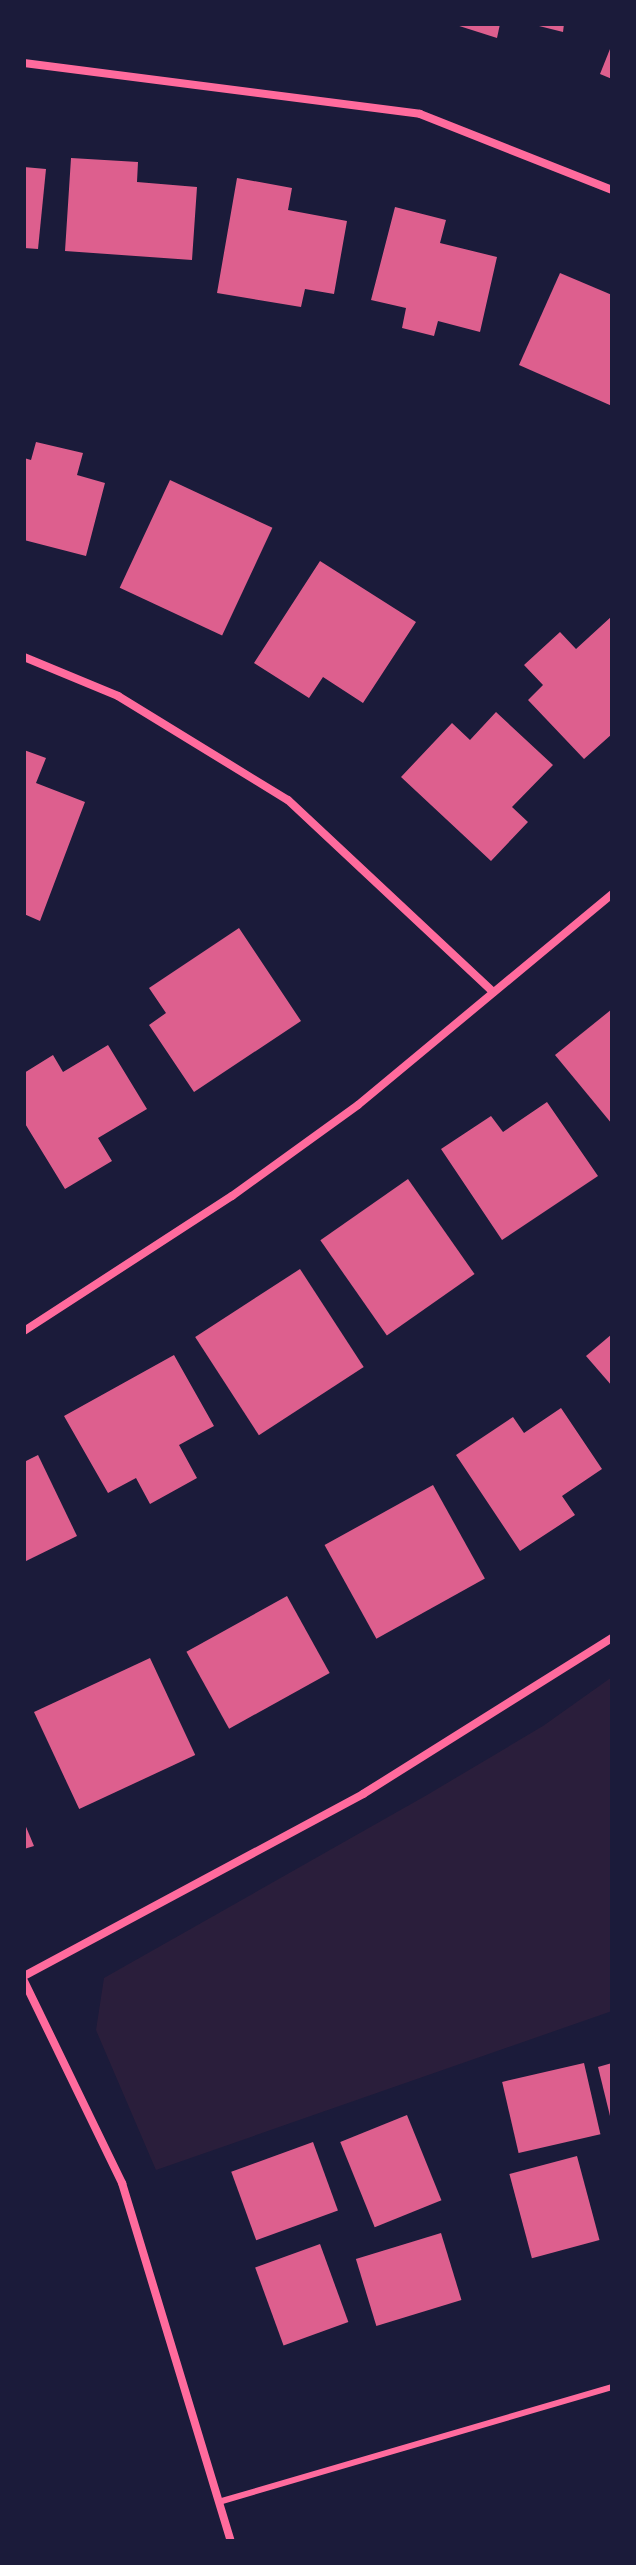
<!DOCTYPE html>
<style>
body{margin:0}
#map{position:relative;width:636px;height:2565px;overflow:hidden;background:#1b1b3a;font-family:"Roboto Condensed",sans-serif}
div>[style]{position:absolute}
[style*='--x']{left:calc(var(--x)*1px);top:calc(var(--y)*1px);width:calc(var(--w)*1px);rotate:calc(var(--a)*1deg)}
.green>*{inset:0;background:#2a1e3b}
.building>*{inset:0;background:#dd5f8e;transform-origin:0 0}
.service>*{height:6px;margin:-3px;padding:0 3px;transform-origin:3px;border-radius:3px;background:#ff6b9d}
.minor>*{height:8px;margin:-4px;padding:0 4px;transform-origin:4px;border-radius:4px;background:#ff6b9d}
span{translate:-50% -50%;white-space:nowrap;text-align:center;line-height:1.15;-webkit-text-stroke:6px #1b1b3a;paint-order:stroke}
.frame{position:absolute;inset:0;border:26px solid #1b1b3a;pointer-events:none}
</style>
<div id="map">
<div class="green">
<div style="clip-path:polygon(612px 1677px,612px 2011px,156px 2170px,96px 2030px,104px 1978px,427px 1795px,543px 1726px)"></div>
</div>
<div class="building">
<div style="clip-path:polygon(453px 24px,500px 24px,497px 38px)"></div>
<div style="clip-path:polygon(531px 24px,564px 24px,563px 32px)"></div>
<div style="clip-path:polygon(612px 44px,612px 79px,600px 74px)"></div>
<div style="clip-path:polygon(71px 158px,138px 162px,137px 182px,197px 187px,192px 260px,65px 251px)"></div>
<div style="clip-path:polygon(24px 167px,46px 169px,38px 249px,24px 248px)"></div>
<div style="clip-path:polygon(237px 178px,292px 188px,288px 210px,347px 221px,334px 294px,305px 289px,301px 307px,217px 293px)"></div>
<div style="clip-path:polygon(395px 207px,446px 220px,440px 243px,497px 257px,480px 332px,438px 321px,434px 336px,402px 328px,406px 308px,371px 300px)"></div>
<div style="clip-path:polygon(560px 273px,612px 295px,612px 406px,519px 365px)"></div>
<div style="clip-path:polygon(36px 442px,83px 453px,77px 475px,105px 483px,86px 556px,24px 540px,24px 458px,31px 460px)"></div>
<div style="left:170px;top:480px;width:113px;height:119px;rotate:25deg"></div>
<div style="clip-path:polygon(320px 561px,416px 622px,363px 703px,323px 677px,309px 698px,254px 663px)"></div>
<div style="clip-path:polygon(612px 616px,612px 734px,584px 759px,528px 700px,543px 685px,524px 665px,560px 632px,576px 649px)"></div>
<div style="clip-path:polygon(496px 712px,553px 765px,512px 807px,528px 822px,491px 861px,401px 777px,452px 723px,470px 740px)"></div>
<div style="clip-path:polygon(24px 750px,46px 758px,36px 783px,85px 802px,40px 921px,24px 914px)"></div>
<div style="clip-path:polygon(239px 928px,301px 1021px,194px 1092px,149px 1025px,166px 1013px,149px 988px)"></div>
<div style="clip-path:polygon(612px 1009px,612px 1124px,555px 1055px)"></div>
<div style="clip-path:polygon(108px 1045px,147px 1109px,98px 1138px,112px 1161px,65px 1189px,24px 1122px,24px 1073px,53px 1055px,63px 1072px)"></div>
<div style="clip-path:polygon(547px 1102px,598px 1176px,502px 1240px,441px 1149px,491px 1116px,503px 1132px)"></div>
<div style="left:408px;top:1179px;width:116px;height:107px;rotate:55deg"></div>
<div style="left:300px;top:1269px;width:117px;height:125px;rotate:57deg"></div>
<div style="clip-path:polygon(612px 1334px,612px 1386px,586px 1356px)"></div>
<div style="clip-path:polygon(174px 1355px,214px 1426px,179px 1445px,197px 1478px,150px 1504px,136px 1478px,108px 1493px,64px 1416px)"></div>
<div style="clip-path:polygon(561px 1408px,602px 1469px,562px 1496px,575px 1515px,520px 1551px,456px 1455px,513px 1417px,524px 1433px)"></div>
<div style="clip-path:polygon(38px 1455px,77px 1536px,24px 1562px,24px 1462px)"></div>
<div style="left:433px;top:1485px;width:107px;height:124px;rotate:61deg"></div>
<div style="left:287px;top:1596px;width:88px;height:115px;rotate:61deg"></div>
<div style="left:150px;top:1658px;width:107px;height:128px;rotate:65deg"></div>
<div style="clip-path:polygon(24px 1822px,34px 1846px,24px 1849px)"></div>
<div style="left:584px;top:2063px;width:73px;height:84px;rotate:77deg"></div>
<div style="clip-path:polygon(612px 2063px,612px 2120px,611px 2120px,598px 2067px)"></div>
<div style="left:407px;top:2115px;width:92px;height:72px;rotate:68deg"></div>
<div style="left:313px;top:2142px;width:73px;height:87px;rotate:70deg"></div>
<div style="left:577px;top:2156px;width:87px;height:70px;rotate:75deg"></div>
<div style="left:441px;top:2233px;width:70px;height:89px;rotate:73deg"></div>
<div style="left:320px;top:2244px;width:83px;height:69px;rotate:70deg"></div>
</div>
<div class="service">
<div style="--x:222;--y:2501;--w:406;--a:-16.3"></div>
</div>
<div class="minor">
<div style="--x:24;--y:63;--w:399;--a:7.3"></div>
<div style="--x:420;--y:114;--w:206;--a:21.6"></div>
<div style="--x:24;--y:657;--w:102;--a:22.5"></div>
<div style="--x:118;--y:696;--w:199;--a:31.5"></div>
<div style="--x:288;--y:800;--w:281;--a:43.1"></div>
<div style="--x:24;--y:1331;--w:248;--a:-33"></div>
<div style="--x:232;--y:1196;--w:155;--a:-35.8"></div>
<div style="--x:358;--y:1105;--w:330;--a:-39.7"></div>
<div style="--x:24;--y:1976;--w:385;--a:-28.2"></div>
<div style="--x:363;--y:1794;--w:294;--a:-32.1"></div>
<div style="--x:24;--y:1981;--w:225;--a:64.1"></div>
<div style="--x:122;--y:2183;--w:374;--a:73.1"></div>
</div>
<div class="frame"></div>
</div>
